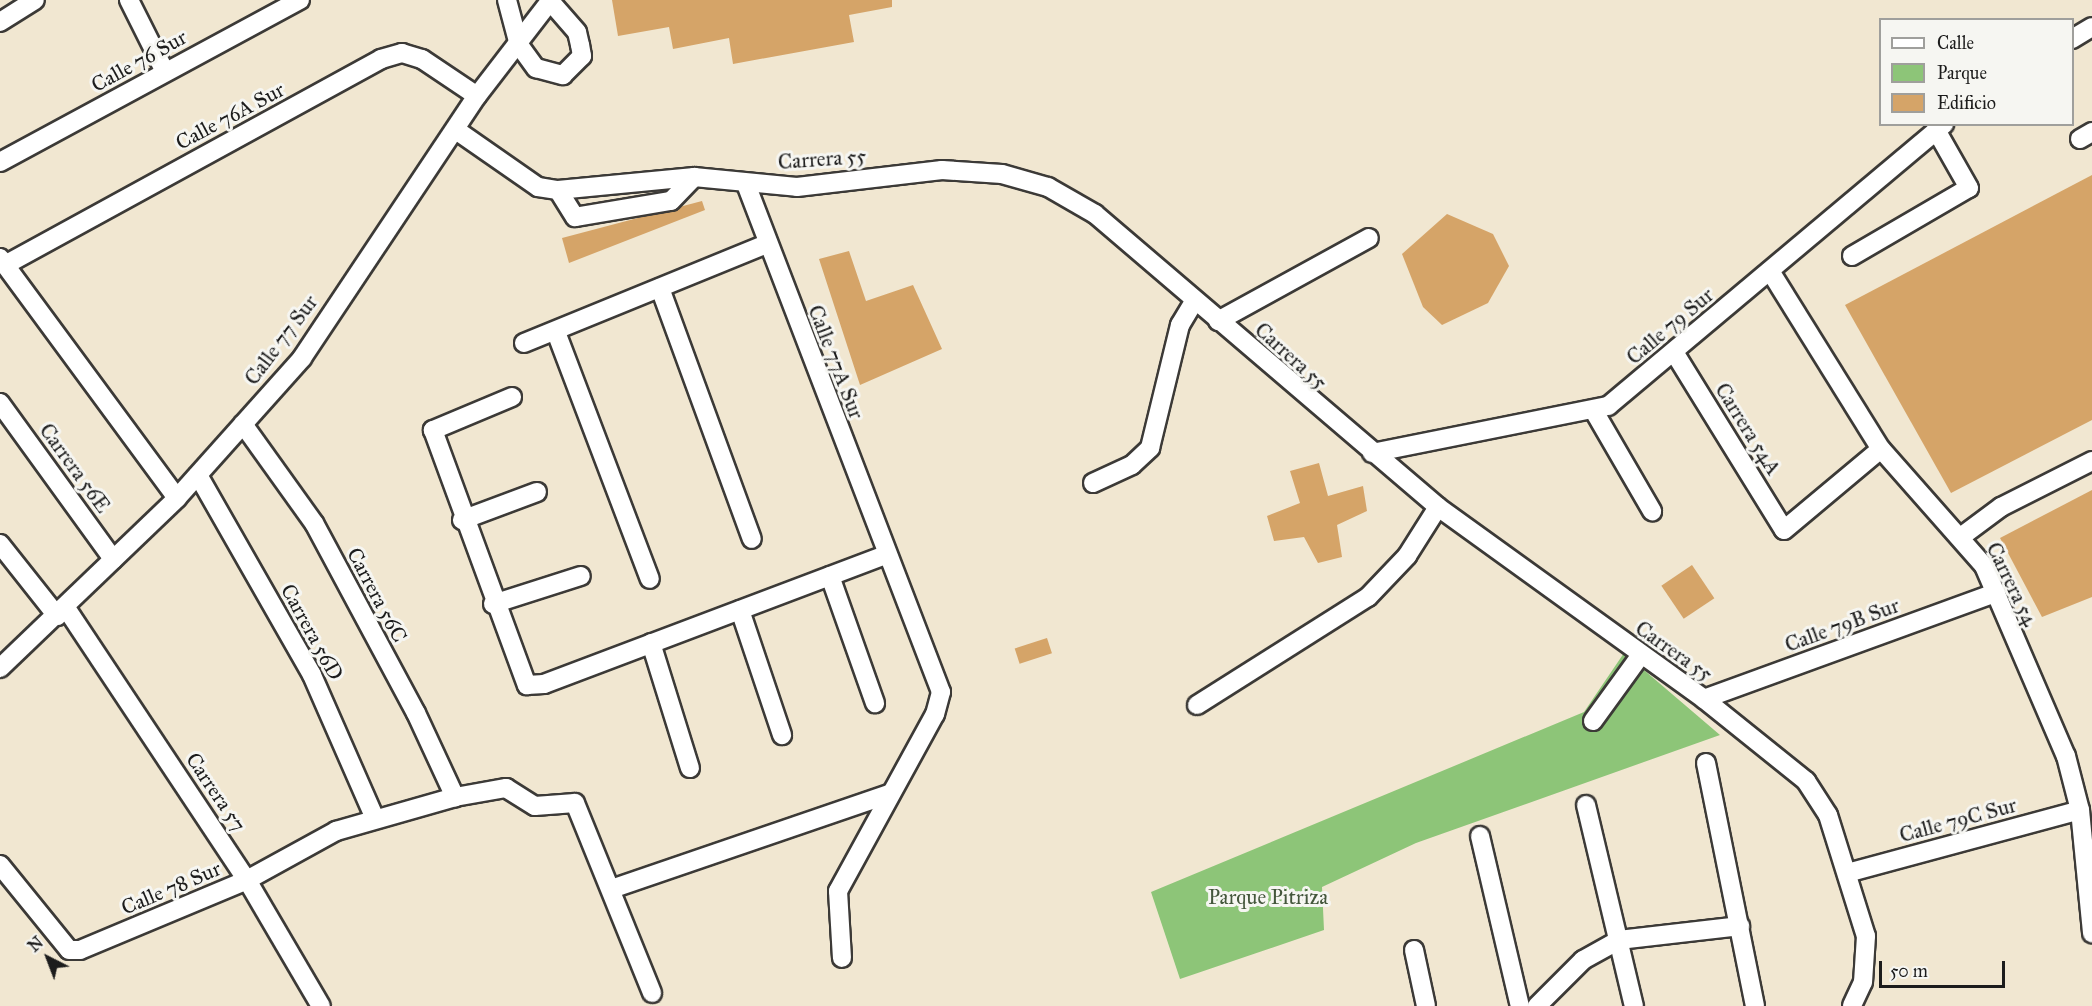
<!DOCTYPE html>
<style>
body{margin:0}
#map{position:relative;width:2092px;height:1006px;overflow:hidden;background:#f1e7d1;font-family:"IM FELL Great Primer",serif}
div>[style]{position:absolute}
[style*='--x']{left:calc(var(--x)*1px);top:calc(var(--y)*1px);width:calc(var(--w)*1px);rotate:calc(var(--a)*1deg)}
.green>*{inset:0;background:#8dc578}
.building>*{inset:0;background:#d5a468;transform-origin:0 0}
.roads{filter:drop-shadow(2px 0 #3c3a37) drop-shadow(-2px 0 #3c3a37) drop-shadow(0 2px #3c3a37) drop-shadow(0 -2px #3c3a37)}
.minor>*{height:18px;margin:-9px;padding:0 9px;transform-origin:9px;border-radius:9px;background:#fff}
span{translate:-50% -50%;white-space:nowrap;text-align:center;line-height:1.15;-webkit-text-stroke:6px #f6f6f2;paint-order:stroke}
.street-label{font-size:21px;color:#1c1c1c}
.park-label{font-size:21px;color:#44573c}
.legend{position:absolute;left:1879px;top:18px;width:195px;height:108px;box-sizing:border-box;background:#f6f6f2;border:2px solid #9f9f9c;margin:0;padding:8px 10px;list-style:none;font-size:18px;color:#1c1c1c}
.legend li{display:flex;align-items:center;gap:12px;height:30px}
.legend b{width:30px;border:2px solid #9f9f9c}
.north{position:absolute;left:18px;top:928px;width:60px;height:60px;-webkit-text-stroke:4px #f6f6f2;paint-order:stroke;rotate:318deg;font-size:16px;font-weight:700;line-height:24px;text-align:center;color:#1c1c1c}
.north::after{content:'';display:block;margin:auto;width:21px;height:27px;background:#1c1c1c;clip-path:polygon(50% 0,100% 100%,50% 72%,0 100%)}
.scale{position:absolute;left:1879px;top:961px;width:126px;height:27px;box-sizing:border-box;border:3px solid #1c1c1c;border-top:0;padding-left:8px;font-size:18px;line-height:21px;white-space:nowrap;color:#1c1c1c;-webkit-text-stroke:4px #f6f6f2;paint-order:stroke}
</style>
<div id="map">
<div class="green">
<div style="clip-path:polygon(1624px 653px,1720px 735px,1416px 843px,1322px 887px,1324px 930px,1180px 979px,1151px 892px,1584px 712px)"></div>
</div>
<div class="building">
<div style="clip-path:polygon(612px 0,892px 0,892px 7px,849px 15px,854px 42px,733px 64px,729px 38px,673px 49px,669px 27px,618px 36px)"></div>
<div style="clip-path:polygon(2092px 175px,2092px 420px,1951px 493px,1845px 305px)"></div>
<div style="clip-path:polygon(702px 201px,705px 210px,569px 263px,562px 238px)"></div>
<div style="clip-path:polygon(1447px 214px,1493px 234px,1509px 266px,1488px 303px,1442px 325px,1423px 307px,1402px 254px)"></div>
<div style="clip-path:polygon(849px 251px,866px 301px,913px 285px,942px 349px,860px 385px,819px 259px)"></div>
<div style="clip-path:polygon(1319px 463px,1328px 496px,1363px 486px,1367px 511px,1337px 525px,1342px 557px,1318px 563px,1304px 537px,1274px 541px,1267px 516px,1300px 503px,1290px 471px)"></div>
<div style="clip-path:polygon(2092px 490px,2092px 597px,2042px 617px,2000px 538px)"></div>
<div style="left:1692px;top:565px;width:40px;height:37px;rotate:56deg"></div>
<div style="left:1047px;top:638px;width:16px;height:34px;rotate:72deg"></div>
</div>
<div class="roads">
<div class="minor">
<div style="--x:129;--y:0;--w:80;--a:63.4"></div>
<div style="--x:507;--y:0;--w:47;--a:75.1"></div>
<div style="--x:519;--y:45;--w:29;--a:54"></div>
<div style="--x:536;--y:68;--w:28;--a:15"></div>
<div style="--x:563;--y:75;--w:27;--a:-45"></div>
<div style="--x:582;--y:56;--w:11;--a:-100"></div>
<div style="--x:580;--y:45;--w:13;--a:-103"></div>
<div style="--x:577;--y:32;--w:41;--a:-131.1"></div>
<div style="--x:0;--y:22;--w:41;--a:-32.2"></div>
<div style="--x:2072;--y:39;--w:23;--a:-31"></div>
<div style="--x:456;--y:130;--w:100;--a:34.8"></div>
<div style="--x:538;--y:187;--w:20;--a:9"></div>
<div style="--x:558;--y:190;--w:137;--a:-5.5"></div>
<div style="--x:694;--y:177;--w:103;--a:5.5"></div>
<div style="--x:797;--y:187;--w:146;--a:-6.7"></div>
<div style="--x:942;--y:170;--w:60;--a:3.8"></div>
<div style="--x:1002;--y:174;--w:48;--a:15.8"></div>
<div style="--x:1048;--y:187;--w:54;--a:29.9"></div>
<div style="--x:1095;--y:214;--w:451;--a:40.5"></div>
<div style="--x:1438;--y:507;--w:328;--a:35.8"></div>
<div style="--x:1704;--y:699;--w:131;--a:38.8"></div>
<div style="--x:1806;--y:781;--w:40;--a:57.1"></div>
<div style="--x:1828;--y:815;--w:127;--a:72.6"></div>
<div style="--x:1866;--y:936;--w:46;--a:93.7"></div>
<div style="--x:1863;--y:982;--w:26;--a:115"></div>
<div style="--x:2080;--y:139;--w:14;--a:-30"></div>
<div style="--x:0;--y:162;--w:341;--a:-28.4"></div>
<div style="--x:746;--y:184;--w:544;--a:69"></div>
<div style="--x:941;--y:692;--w:23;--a:105"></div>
<div style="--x:935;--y:714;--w:202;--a:118.7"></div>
<div style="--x:838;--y:891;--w:67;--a:86.6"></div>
<div style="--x:558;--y:190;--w:32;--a:58"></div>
<div style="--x:575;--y:217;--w:97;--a:-9.5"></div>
<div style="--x:671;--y:201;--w:33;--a:-46"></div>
<div style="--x:1852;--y:256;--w:135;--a:-30.2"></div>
<div style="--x:1969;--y:188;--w:67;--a:-119.6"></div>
<div style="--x:0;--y:258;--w:298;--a:53.6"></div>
<div style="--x:5;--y:265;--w:429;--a:-28.7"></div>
<div style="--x:381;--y:59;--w:22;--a:-16"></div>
<div style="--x:402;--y:53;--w:21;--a:17"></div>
<div style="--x:422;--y:59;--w:66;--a:33.9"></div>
<div style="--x:1770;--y:271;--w:210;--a:58.1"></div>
<div style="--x:1881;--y:449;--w:156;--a:48.6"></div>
<div style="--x:1984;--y:566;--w:207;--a:66.7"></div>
<div style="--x:2066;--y:756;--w:56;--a:75.5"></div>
<div style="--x:2080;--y:810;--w:124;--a:84.4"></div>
<div style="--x:660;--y:288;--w:267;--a:69.9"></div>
<div style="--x:1218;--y:321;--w:172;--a:-28.8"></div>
<div style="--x:556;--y:332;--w:264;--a:69.2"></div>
<div style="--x:524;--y:343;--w:261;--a:-22.2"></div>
<div style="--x:1674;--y:352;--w:209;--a:58.3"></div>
<div style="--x:1784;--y:530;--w:126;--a:-39.9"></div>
<div style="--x:512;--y:397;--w:86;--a:157.3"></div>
<div style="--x:433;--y:430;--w:272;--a:69.8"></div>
<div style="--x:527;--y:685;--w:17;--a:-3"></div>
<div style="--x:544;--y:684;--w:366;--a:-20.7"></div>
<div style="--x:0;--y:403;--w:193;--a:54.1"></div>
<div style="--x:1594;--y:411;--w:116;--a:59.9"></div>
<div style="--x:243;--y:424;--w:122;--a:54.4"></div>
<div style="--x:314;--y:523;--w:216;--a:61.8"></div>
<div style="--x:416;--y:713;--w:93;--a:65.1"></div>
<div style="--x:1372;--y:453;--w:241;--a:-11.3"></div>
<div style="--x:1608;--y:406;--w:439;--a:-40"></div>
<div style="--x:198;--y:475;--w:230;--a:60.3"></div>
<div style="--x:312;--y:675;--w:154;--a:66.3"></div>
<div style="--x:1093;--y:483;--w:43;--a:-24.8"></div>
<div style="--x:1132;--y:465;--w:25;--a:-43"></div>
<div style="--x:1150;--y:448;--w:127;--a:-76.3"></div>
<div style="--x:1180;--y:325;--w:29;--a:-59"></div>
<div style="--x:462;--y:520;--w:80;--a:-20.5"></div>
<div style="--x:1962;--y:536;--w:49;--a:-36.6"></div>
<div style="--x:2001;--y:507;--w:102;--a:-26.8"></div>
<div style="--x:0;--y:544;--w:92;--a:51.6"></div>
<div style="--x:830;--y:576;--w:135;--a:70.5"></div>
<div style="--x:493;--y:604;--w:92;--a:-17.7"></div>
<div style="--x:66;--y:608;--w:327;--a:56.4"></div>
<div style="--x:247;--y:880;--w:146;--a:59.6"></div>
<div style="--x:740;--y:610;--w:132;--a:71.4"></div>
<div style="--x:651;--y:643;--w:131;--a:72.7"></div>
<div style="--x:0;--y:668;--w:245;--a:-43.8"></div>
<div style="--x:177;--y:498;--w:188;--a:-48.2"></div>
<div style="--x:302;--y:358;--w:315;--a:-56.3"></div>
<div style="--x:477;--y:96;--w:121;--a:-52.4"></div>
<div style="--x:1704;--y:699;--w:311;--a:-20"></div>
<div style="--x:1197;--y:705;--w:202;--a:-32.3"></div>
<div style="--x:1368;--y:597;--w:57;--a:-46.4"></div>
<div style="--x:1407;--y:556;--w:58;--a:-57.7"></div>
<div style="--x:1593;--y:721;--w:80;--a:-54.1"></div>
<div style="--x:1706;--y:763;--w:248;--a:78.6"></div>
<div style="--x:455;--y:797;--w:52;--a:-10"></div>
<div style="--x:506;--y:788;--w:34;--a:32"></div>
<div style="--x:535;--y:806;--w:40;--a:-4.3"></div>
<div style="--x:575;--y:803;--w:205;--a:67.9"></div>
<div style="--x:1586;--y:805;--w:207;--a:76.6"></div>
<div style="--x:1480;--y:836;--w:175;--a:76.8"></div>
<div style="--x:0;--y:865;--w:109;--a:50.9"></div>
<div style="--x:69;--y:950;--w:11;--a:0"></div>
<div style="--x:80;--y:950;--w:181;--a:-22.7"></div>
<div style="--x:247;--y:880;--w:102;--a:-28.8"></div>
<div style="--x:336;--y:831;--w:124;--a:-15.9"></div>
<div style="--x:1847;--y:873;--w:241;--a:-15.1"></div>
<div style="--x:614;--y:888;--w:290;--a:-18.9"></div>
<div style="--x:1414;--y:950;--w:57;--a:77.9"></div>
<div style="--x:1537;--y:1006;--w:65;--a:-45"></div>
<div style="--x:1583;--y:960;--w:41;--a:-29.1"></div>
<div style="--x:1619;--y:940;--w:122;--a:-6.6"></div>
</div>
</div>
<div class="street-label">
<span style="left:139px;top:61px;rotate:-29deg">Calle 76 Sur</span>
<span style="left:230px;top:116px;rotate:-28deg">Calle 76A Sur</span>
<span style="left:822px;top:159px;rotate:-4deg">Carrera 55</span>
<span style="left:1670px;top:326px;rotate:-40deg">Calle 79 Sur</span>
<span style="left:281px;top:340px;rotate:-53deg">Calle 77 Sur</span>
<span style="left:1291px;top:356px;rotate:42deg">Carrera 55</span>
<span style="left:836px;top:362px;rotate:69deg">Calle 77A Sur</span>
<span style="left:1748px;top:429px;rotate:58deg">Carrera 54A</span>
<span style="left:75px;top:468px;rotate:54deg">Carrera 56E</span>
<span style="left:2012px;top:584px;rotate:64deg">Carrera 54</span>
<span style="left:377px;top:595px;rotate:62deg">Carrera 56C</span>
<span style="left:1842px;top:625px;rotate:-20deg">Calle 79B Sur</span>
<span style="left:312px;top:632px;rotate:61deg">Carrera 56D</span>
<span style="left:1674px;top:651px;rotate:35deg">Carrera 55</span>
<span style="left:216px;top:792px;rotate:56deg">Carrera 57</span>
<span style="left:1958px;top:820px;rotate:-15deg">Calle 79C Sur</span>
<span style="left:171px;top:888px;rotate:-23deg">Calle 78 Sur</span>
</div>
<div class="park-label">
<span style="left:1268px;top:897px">Parque Pitriza</span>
</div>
<ul class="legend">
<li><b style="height:8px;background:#fff"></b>Calle</li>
<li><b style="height:16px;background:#8dc578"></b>Parque</li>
<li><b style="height:16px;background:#d5a468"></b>Edificio</li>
</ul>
<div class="north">N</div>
<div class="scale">50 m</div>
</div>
